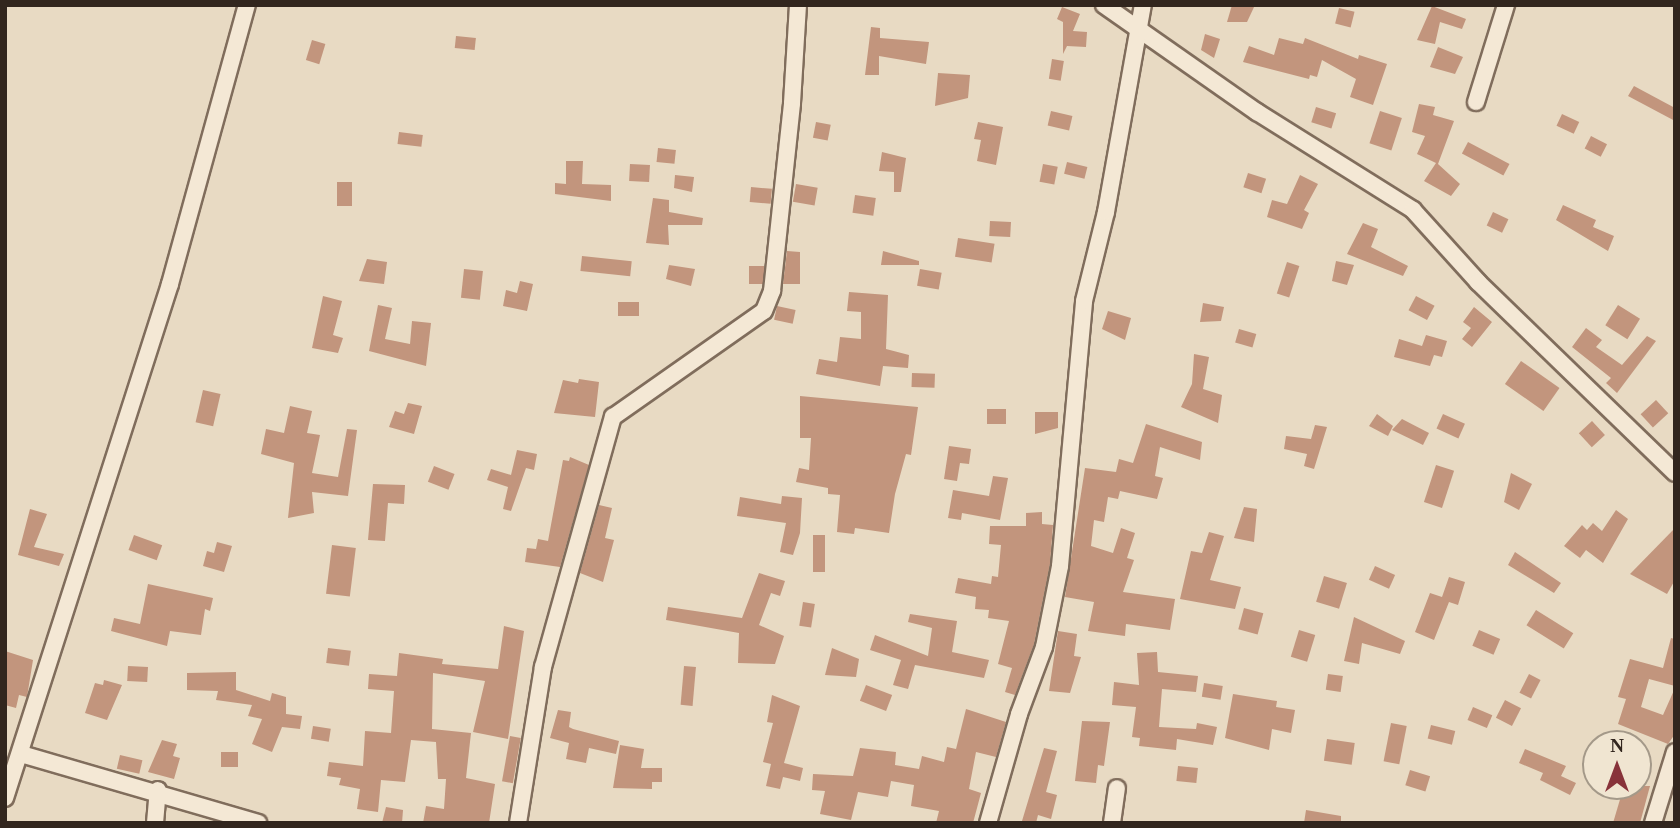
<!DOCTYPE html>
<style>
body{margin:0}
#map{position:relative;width:1680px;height:828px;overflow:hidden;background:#e8dac3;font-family:Georgia,serif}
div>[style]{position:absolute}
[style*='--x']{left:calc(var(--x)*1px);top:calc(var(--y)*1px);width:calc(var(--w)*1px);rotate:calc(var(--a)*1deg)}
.building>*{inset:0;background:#c2957d;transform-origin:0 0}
.roads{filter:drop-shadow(2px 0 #806d5c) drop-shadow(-2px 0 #806d5c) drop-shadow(0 2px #806d5c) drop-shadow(0 -2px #806d5c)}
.minor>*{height:16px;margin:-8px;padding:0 8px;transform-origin:8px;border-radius:8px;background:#f4e8d5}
span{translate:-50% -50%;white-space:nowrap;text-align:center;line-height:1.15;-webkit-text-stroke:5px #f0e5d1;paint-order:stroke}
.frame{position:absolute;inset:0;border:7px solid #32261e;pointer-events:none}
.north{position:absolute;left:1582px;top:730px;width:70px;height:70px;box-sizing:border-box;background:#f0e5d1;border:2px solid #a49989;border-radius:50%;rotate:0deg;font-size:19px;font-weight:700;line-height:28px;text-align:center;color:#32261e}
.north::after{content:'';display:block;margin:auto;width:24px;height:32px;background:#88333a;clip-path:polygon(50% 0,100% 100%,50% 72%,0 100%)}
</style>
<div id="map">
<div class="building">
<div style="clip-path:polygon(1232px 5px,1255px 5px,1247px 22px,1227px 22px)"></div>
<div style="clip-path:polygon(1432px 6px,1466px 19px,1462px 29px,1440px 22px,1435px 44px,1417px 40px)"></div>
<div style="clip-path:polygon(1062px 7px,1080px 14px,1073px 31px,1087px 32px,1086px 47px,1067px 46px,1063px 54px,1063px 22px,1057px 19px)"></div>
<div style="left:1339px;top:8px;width:16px;height:16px;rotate:14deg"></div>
<div style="clip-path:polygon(871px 27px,880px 28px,880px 38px,929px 42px,926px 64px,879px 56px,879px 75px,865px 75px)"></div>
<div style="clip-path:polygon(1205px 34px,1220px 39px,1214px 58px,1201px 50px)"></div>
<div style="left:456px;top:36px;width:20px;height:12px;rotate:6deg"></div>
<div style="clip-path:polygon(1279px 38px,1303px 44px,1305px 38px,1358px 59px,1359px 55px,1387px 64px,1373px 105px,1350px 97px,1356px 79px,1322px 60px,1317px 77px,1310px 75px,1309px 79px,1243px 62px,1249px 46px,1274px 55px)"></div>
<div style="left:312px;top:40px;width:14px;height:21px;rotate:17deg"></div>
<div style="clip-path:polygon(1438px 47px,1463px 57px,1455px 74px,1430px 67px)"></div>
<div style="left:1052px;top:59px;width:12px;height:20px;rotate:9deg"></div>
<div style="clip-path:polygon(938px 73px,970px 75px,968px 98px,935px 106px)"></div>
<div style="clip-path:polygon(1634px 86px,1675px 108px,1675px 121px,1628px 96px)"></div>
<div style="clip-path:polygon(1419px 104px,1435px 107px,1433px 115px,1454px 121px,1438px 164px,1460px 184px,1451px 196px,1424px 181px,1436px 163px,1417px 154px,1425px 136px,1412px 132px)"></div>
<div style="left:1316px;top:107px;width:21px;height:16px;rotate:17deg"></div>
<div style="left:1051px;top:111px;width:22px;height:15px;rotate:13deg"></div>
<div style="left:1380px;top:111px;width:23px;height:34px;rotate:18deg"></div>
<div style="left:1562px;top:114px;width:19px;height:13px;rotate:25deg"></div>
<div style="left:816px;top:122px;width:15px;height:16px;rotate:11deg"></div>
<div style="clip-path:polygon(978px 122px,1003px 127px,996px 165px,977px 161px,981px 140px,974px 139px)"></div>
<div style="left:399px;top:132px;width:24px;height:12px;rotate:7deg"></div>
<div style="left:1591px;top:136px;width:18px;height:14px;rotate:27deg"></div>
<div style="left:1468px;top:142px;width:47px;height:13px;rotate:28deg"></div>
<div style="left:658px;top:148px;width:18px;height:14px;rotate:6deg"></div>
<div style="clip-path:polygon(882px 152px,906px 158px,901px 192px,894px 192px,894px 172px,879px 171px)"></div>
<div style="clip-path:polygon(566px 161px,583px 161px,582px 184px,611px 185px,611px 201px,555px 194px,555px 183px,566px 184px)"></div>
<div style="left:1067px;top:162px;width:21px;height:12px;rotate:14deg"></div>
<div style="left:630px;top:164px;width:20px;height:17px;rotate:3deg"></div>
<div style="left:1043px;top:164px;width:15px;height:18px;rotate:11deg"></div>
<div style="left:1248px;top:173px;width:19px;height:15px;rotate:18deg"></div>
<div style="clip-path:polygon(675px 175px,694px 177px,692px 192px,674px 188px)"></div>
<div style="clip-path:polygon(1300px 175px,1318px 184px,1304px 210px,1309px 213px,1302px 229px,1267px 217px,1272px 200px,1287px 204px)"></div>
<div style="left:337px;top:182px;width:15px;height:24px"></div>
<div style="left:796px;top:184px;width:22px;height:18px;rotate:10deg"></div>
<div style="left:751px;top:187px;width:21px;height:15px;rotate:5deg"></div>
<div style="left:855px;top:195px;width:21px;height:18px;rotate:8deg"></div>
<div style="clip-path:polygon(653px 198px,669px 200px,669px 212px,703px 218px,702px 225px,668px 225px,669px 245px,646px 243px)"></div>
<div style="clip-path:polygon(1563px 205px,1596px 220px,1593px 227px,1614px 236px,1608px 251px,1556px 220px)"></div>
<div style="left:1493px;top:212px;width:17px;height:15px;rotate:25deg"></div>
<div style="left:990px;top:221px;width:21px;height:15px;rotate:3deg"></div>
<div style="clip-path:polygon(1363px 223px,1378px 229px,1371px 247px,1408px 266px,1403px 276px,1347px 254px)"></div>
<div style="left:958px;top:238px;width:37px;height:19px;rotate:9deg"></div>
<div style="clip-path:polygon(787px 251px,800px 252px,800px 284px,783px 284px)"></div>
<div style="clip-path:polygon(883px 251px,919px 261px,919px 265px,881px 265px)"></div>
<div style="left:582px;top:256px;width:50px;height:15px;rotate:6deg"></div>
<div style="clip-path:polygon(367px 259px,387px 262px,384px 284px,359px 281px)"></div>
<div style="clip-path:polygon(1336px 261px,1354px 265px,1347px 285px,1332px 281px)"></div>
<div style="left:1287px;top:262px;width:13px;height:33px;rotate:18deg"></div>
<div style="clip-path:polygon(669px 265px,695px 269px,691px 286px,666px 279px)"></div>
<div style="left:749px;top:266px;width:15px;height:18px"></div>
<div style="left:464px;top:269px;width:19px;height:29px;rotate:6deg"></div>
<div style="left:920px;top:269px;width:22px;height:17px;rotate:10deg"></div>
<div style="clip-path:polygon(520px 281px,533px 284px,527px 311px,503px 306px,506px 290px,517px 293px)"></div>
<div style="clip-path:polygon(849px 292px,888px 295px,886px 349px,909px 355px,908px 368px,883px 366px,880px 386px,816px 374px,819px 359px,837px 362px,840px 337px,861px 339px,861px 312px,847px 311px)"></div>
<div style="clip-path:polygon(323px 296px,342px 301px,333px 335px,343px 338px,338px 353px,312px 348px)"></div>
<div style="left:1416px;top:296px;width:21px;height:16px;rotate:28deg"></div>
<div style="left:618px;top:302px;width:21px;height:14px"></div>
<div style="clip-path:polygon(1203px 303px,1224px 307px,1221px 321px,1200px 322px)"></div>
<div style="clip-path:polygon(378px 305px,392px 308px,385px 339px,410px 344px,412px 321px,431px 323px,426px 366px,369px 351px)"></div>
<div style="left:1618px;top:305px;width:26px;height:24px;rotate:32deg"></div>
<div style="left:777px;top:306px;width:19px;height:14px;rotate:12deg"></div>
<div style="clip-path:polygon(1474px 307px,1492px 322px,1472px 347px,1462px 339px,1471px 328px,1463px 322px)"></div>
<div style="clip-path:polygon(1108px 311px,1131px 318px,1125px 340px,1102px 329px)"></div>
<div style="clip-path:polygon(1586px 328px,1602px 340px,1596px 347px,1622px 365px,1647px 336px,1656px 341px,1617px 393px,1606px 383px,1611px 378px,1572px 347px)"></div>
<div style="left:1239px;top:329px;width:18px;height:14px;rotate:16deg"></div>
<div style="clip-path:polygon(1426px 335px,1447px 341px,1442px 357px,1434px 355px,1430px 366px,1394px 357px,1399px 339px,1422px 346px)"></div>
<div style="clip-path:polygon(1194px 354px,1209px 357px,1203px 389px,1222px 395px,1218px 423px,1181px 407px,1192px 384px)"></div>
<div style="left:1521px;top:361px;width:47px;height:28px;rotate:35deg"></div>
<div style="left:912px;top:373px;width:23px;height:14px;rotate:2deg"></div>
<div style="clip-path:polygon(579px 379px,599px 382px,595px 417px,554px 413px,563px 380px,578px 383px)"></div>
<div style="left:203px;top:390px;width:18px;height:33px;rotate:13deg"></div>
<div style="clip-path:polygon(800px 396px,918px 407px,911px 455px,906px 454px,895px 494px,889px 533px,855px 528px,854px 534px,837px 532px,840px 495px,828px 494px,828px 488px,796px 482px,799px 468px,809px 470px,811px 438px,800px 438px)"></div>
<div style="left:1656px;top:400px;width:18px;height:21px;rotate:47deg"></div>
<div style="clip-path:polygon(408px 403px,422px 406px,414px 434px,389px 427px,395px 411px,404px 414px)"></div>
<div style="clip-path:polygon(290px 406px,312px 411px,307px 433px,320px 435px,312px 473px,338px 477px,347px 429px,357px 430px,348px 496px,312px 492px,314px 513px,288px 518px,294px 463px,261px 454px,266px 429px,284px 433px)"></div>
<div style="left:987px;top:409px;width:19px;height:15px"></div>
<div style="clip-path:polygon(1035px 412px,1058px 412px,1058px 428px,1035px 434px)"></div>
<div style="clip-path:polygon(1377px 414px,1393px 426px,1388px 436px,1369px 426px)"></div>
<div style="left:1443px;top:414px;width:24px;height:16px;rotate:24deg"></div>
<div style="clip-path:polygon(1402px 419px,1429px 433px,1423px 445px,1392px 430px)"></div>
<div style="left:1592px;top:421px;width:19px;height:18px;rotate:47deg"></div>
<div style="clip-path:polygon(1146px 424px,1202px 442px,1200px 460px,1160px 447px,1155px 476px,1163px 478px,1157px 499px,1120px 491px,1118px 499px,1108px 497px,1104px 522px,1094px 520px,1091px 546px,1113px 553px,1121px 528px,1135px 533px,1127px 558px,1134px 560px,1123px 592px,1175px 599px,1170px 630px,1126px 624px,1125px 636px,1088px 631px,1094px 602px,1065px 597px,1085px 468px,1116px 472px,1119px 459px,1133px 463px)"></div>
<div style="clip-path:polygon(1315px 425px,1327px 427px,1314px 469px,1304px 466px,1307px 454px,1284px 449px,1286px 436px,1311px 439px)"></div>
<div style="clip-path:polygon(949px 446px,971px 449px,969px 464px,960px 463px,957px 481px,944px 479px)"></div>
<div style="clip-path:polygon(517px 450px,537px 454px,534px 470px,526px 468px,511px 511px,503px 509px,508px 487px,487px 480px,491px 469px,511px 475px)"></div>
<div style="clip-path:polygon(570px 457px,589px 465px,560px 567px,525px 562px,527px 548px,536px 549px,538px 539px,548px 541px,563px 460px,569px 461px)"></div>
<div style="left:1436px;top:465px;width:19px;height:39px;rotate:18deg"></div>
<div style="left:434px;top:466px;width:22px;height:17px;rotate:21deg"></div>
<div style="clip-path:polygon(1511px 473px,1532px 484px,1519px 510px,1504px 502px)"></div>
<div style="clip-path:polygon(993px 476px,1008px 478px,1000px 520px,962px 513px,961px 520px,948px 518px,953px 490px,989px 496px)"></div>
<div style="clip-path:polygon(373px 484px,405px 485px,404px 504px,388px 503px,385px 541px,368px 540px)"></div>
<div style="clip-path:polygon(782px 496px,802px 498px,800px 533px,793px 555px,780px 552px,786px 523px,737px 516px,740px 497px,781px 504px)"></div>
<div style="clip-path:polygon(599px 505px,612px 508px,605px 538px,614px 540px,603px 582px,580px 573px)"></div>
<div style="clip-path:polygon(1244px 507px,1257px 509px,1254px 542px,1234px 538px)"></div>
<div style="clip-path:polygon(30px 509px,47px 514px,34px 547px,64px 554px,59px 566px,18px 555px)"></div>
<div style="clip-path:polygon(1616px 510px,1628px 519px,1603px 563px,1586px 550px,1580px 558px,1564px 546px,1582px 525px,1587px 530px,1593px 523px,1602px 531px)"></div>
<div style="clip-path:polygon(1042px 512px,1042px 524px,1053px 525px,1050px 564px,1034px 644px,1015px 695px,1005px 692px,1012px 668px,998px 664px,1009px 621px,988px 618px,989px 610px,975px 609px,976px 597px,955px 593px,958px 578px,991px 584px,992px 576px,998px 577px,1001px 545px,989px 544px,990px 526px,1026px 526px,1026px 513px)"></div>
<div style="clip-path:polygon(1675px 528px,1675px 580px,1667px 594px,1630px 574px)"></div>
<div style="clip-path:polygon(1209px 532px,1224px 536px,1210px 580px,1241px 587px,1235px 609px,1180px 599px,1191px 551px,1202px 553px)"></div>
<div style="left:134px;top:535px;width:30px;height:16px;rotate:20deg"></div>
<div style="left:813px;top:535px;width:12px;height:37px"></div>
<div style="clip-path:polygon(217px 542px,232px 546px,224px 572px,203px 566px,207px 551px,214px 553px)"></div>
<div style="left:332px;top:545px;width:24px;height:49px;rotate:7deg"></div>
<div style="clip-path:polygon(1515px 552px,1561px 583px,1554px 593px,1508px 565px)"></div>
<div style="left:1375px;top:566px;width:22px;height:15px;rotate:24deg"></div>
<div style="clip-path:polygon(759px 573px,785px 581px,780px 596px,771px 593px,759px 625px,784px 636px,775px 664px,738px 663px,739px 633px,666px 620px,668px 607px,742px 618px)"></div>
<div style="left:1324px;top:576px;width:24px;height:27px;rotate:17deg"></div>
<div style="clip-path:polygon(1449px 577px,1465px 582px,1458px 605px,1449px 602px,1434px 640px,1415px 632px,1430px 593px,1442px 597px)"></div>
<div style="clip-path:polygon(148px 584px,213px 598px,210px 611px,205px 609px,201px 635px,170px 631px,167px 646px,111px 631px,114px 618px,140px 624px)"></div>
<div style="left:803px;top:602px;width:12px;height:24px;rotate:9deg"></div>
<div style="left:1244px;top:608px;width:20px;height:22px;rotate:15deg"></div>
<div style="left:1536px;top:610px;width:44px;height:18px;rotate:32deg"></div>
<div style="clip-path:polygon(910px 614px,957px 621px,952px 652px,989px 660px,984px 678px,915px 665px,908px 689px,893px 685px,901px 660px,870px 650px,875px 635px,928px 656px,932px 628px,908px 622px)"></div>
<div style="clip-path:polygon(1354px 617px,1405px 641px,1400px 654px,1362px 643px,1359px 664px,1344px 661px)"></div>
<div style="clip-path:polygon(504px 626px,524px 631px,508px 739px,473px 732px,485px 681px,433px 673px,432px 729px,471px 733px,466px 778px,495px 784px,489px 823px,423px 823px,426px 806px,444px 809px,446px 779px,438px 779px,436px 742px,411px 740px,405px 782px,381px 780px,378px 812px,357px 809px,360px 789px,339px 785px,341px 778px,327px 776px,329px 762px,363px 766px,365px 731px,391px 733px,394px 691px,368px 689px,369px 674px,397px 676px,399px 653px,443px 659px,442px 664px,498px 669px)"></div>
<div style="left:1299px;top:630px;width:17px;height:28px;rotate:17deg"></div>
<div style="left:1479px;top:630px;width:23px;height:17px;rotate:23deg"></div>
<div style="clip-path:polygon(1058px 631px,1077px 634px,1074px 656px,1081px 657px,1070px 693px,1049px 691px)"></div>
<div style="clip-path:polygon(1671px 638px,1675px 639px,1675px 686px,1649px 679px,1641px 707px,1663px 715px,1675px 688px,1675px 734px,1668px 744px,1618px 724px,1626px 699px,1618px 697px,1630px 659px,1663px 668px)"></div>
<div style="left:328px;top:648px;width:23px;height:15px;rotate:7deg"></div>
<div style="clip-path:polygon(832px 648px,859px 659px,856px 677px,825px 675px)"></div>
<div style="clip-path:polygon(5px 651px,33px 660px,27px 697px,19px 695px,16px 708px,5px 705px)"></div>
<div style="clip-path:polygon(1157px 652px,1158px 672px,1198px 676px,1196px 692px,1162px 689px,1159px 727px,1196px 729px,1197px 723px,1217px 727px,1213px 745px,1177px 739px,1176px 750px,1139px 746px,1140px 738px,1132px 737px,1136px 707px,1112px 705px,1114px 682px,1139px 685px,1137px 653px)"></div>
<div style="left:128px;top:666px;width:20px;height:15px;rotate:3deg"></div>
<div style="left:684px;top:666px;width:12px;height:39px;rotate:5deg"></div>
<div style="clip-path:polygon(236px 672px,236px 690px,270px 701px,272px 693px,286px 697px,286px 714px,302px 716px,300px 729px,282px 727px,272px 752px,252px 744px,262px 719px,248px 716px,252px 705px,216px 700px,218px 691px,187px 690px,187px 673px)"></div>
<div style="left:1328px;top:674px;width:15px;height:16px;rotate:8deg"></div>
<div style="left:1529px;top:674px;width:13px;height:21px;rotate:27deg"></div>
<div style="clip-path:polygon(104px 680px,122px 685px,107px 720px,85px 713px,95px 683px,103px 685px)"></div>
<div style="left:1204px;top:683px;width:19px;height:14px;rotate:9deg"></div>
<div style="left:866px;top:685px;width:28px;height:17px;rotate:21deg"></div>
<div style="clip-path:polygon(1233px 694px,1277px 701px,1276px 707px,1295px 710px,1291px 733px,1272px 729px,1269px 750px,1225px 738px)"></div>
<div style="clip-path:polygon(772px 695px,800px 706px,784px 763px,803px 768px,800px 781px,783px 777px,780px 789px,766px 786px,771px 764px,763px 762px,773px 723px,767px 722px)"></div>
<div style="left:1505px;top:700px;width:18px;height:20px;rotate:27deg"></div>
<div style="left:1473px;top:707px;width:21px;height:14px;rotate:23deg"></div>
<div style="clip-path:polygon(966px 709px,1006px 722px,996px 757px,976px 752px,969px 789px,981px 793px,973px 823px,936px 823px,939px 811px,911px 806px,914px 785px,891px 781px,888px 797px,858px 792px,851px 820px,820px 814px,825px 791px,812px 790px,813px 774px,853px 776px,860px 748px,896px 752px,895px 765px,919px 769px,922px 756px,944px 762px,947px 747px,956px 749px)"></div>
<div style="clip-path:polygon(558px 710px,571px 712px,569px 727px,573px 729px,619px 741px,616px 754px,589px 748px,586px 763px,566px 759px,569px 743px,550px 738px)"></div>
<div style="clip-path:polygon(1082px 721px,1110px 722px,1104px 766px,1098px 765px,1096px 783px,1075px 781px)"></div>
<div style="left:1391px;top:723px;width:16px;height:39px;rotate:11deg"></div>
<div style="left:1431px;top:725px;width:25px;height:14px;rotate:14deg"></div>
<div style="left:313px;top:726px;width:18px;height:13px;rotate:9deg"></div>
<div style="left:510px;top:736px;width:11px;height:46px;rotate:10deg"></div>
<div style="left:1327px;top:739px;width:28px;height:22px;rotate:8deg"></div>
<div style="clip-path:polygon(162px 740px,177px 744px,173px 756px,180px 758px,174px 779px,148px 772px)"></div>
<div style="clip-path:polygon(620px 745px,644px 749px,641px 768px,662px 768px,662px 782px,652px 782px,652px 789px,613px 788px)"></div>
<div style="clip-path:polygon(1044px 748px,1057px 751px,1046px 792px,1057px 795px,1051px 819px,1038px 815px,1036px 823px,1029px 823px,1022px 821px)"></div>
<div style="clip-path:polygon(1525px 749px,1566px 766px,1561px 776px,1576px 783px,1570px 795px,1540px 780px,1543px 773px,1519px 763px)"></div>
<div style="left:238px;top:752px;width:15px;height:17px;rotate:90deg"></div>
<div style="left:120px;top:755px;width:23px;height:14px;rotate:13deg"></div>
<div style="left:1178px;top:766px;width:20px;height:15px;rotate:6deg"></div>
<div style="left:1410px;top:770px;width:21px;height:16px;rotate:17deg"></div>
<div style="clip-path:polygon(1624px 786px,1650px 786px,1640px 823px,1613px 823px)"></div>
<div style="clip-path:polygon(386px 807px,403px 810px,402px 823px,382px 823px)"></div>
<div style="clip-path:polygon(1306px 810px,1341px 816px,1341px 823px,1304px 823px)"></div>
</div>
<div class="roads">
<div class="minor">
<div style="--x:1104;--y:5;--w:187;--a:35"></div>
<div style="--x:1257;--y:112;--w:184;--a:32.1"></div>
<div style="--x:1413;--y:210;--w:97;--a:47.9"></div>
<div style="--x:1478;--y:282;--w:274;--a:44.1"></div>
<div style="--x:1476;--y:102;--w:102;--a:-72.8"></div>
<div style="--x:21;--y:754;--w:247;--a:16.2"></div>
<div style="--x:5;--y:798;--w:540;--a:-72.2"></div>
<div style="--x:170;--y:284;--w:289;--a:-74.6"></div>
<div style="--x:155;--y:823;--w:33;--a:-85"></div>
<div style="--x:518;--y:823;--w:158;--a:-80.9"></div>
<div style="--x:543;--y:667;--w:260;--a:-74.4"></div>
<div style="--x:613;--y:417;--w:184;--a:-35.1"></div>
<div style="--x:764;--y:311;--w:22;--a:-68"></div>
<div style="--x:772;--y:291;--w:189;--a:-83.9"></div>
<div style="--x:792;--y:103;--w:98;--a:-86.5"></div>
<div style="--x:988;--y:823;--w:113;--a:-74.1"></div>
<div style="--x:1019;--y:714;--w:72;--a:-69.5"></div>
<div style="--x:1044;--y:647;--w:83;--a:-78.8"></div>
<div style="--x:1060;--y:566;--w:266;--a:-84.8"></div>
<div style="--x:1084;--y:301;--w:92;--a:-76.1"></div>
<div style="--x:1106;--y:212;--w:210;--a:-79.9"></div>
<div style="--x:1112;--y:823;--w:35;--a:-82"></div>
<div style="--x:1653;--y:823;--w:74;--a:-72.8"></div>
</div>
</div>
<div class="frame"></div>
<div class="north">N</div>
</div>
